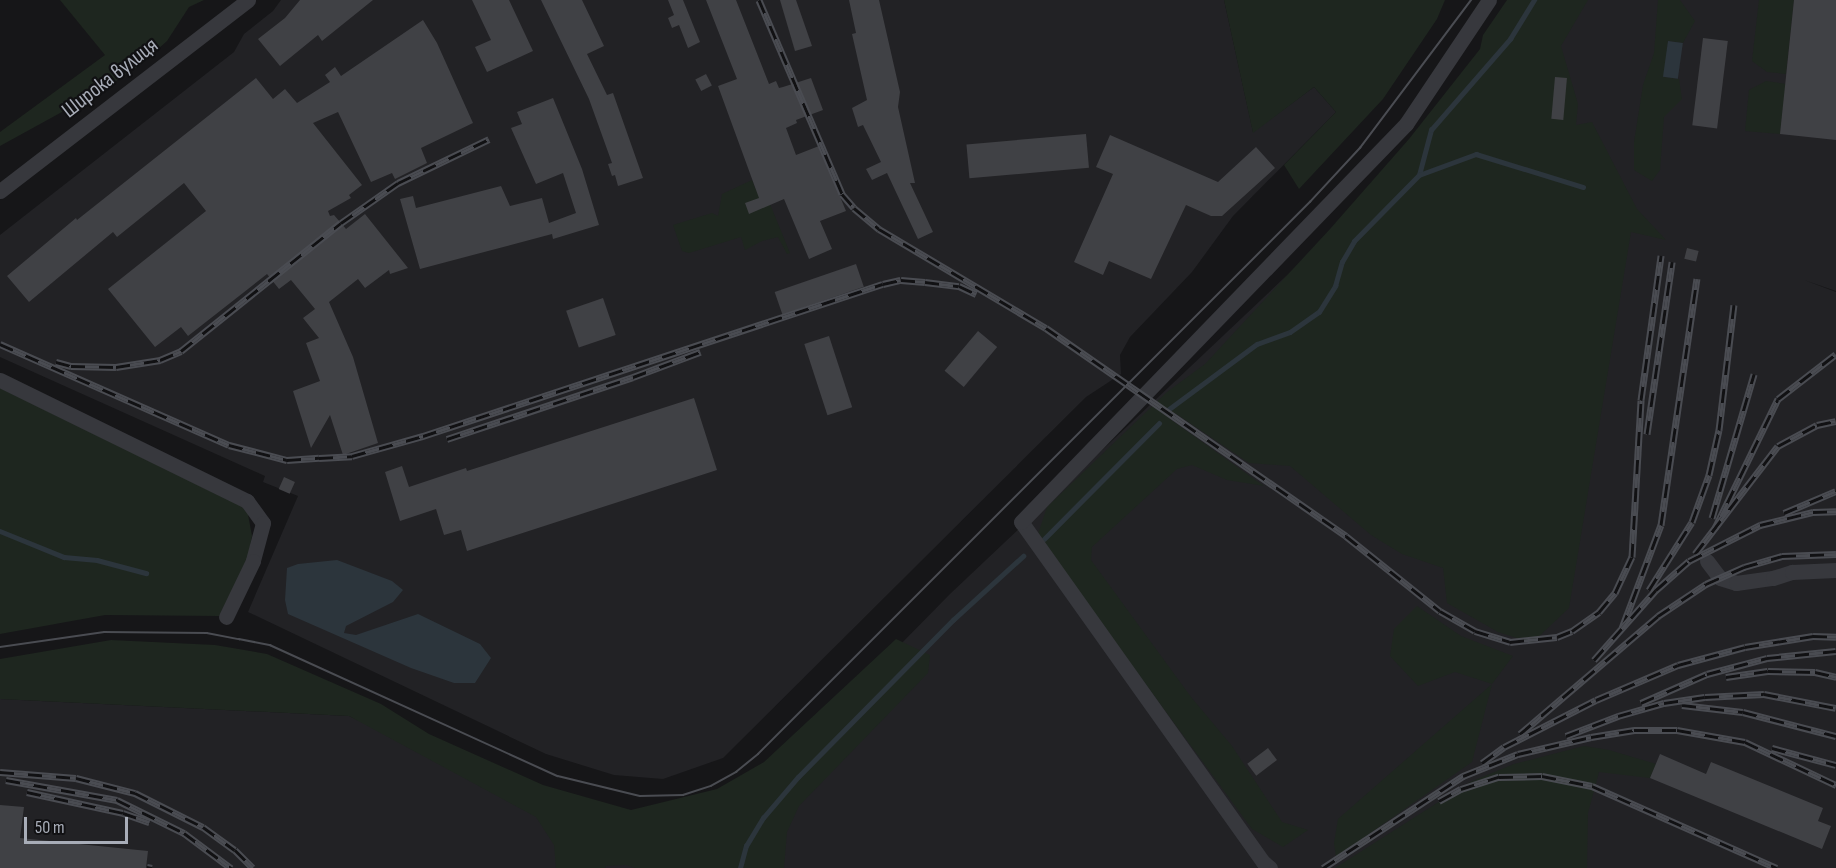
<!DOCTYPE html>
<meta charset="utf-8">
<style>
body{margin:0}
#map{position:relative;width:1836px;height:868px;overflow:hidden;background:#161618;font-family:"Sofia Sans Condensed",sans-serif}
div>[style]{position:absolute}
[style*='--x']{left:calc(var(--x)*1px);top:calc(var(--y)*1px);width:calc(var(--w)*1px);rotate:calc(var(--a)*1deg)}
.built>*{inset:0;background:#222225}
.green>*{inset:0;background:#1e261f}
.water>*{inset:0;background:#2c353c;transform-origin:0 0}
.stream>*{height:4.5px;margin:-2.25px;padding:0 2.25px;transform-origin:2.25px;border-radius:2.25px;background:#2c353c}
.building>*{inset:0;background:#404145;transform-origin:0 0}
.minor>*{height:15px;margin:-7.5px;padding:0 7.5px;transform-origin:7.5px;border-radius:7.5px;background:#37383d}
.tram>*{height:1.5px;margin:-0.75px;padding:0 0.75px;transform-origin:0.75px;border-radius:0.75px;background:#4a4c52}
.rail>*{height:7px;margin-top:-3.5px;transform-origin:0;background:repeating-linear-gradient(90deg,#111113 0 14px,#4a4c52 0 28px);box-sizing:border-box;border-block:2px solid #4a4c52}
span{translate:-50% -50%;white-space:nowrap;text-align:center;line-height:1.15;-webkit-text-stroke:4.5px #111113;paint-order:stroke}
.street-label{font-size:22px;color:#a8adb8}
.scale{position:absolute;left:24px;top:817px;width:104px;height:27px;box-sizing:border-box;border:3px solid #a8adb8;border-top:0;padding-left:8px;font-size:18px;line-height:21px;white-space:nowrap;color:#a8adb8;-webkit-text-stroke:4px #111113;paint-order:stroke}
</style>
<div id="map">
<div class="built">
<div style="clip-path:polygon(281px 0,1224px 0,1253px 132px,1314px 87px,1336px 112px,1233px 216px,1192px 272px,1130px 337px,1120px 355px,1121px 374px,1086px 397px,723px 758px,663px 779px,614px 775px,546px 754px,248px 612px,298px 496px,263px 482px,265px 476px,0 357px,0 235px,234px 52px,244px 34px,273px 11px)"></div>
<div style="clip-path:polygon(1558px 0,1836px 0,1836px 291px,1804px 280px,1836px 292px,1836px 868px,692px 868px,722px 826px,950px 594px,1430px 140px,1562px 138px)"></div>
<div style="clip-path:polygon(0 699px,349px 716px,679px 868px,0 868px)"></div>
</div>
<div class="green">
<div style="clip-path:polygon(60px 0,204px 0,189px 7px,167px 41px,139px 66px,102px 90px,0 146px,0 132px,105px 55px)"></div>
<div style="clip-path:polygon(1224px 0,1445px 0,1437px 19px,1383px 99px,1299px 189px,1284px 165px,1336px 112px,1314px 87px,1253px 133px)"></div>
<div style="clip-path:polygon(1507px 0,1588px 0,1561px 46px,1578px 104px,1576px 125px,1592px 122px,1637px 209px,1666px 240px,1631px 232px,1569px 608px,1532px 643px,1498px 632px,1447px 603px,1443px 568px,1402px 554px,1371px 535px,1290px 466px,1249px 463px,1175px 413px,1170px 419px,1264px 486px,1227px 480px,1192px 465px,1177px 469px,1092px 547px,1091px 560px,1191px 697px,1232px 746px,1282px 822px,1308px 830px,1283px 847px,1252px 829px,1045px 547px,1038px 534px,1047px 507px,1167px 392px,1205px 364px,1330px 229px,1409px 139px,1480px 49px,1483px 35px)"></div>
<div style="clip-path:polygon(1658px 0,1680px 0,1695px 21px,1683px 43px,1668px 41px,1664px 77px,1679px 79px,1682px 99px,1664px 117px,1660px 170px,1652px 181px,1634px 170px,1634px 142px,1643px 85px,1654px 53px)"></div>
<div style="clip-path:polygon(1759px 0,1794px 0,1786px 74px,1767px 72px,1752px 61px)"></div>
<div style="clip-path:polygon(1766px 81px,1786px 84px,1780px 134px,1745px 131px,1749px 90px)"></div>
<div style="clip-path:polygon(752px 180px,756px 190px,763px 187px,790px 253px,787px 254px,778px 237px,762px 241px,745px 250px,741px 237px,689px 253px,682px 251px,673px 225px,712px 213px,718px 216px,722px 194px)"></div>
<div style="clip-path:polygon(0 388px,247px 509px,252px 536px,247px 562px,219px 616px,105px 615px,0 634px)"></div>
<div style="clip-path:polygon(1417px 606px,1461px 636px,1513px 656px,1492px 684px,1472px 762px,1336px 857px,1334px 843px,1338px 819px,1492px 684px,1455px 672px,1418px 686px,1390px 656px,1394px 629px)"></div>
<div style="clip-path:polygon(896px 639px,930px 655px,928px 673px,799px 806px,787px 832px,784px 868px,635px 868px,626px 865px,606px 866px,605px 868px,556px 868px,554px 845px,536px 817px,349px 716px,0 699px,0 659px,111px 640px,215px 645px,267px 654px,381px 704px,429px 734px,543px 785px,631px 810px,717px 789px,764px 762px)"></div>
<div style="clip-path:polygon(1584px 746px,1609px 750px,1656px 764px,1650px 778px,1599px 772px,1588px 813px,1587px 868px,1335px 868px,1470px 782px,1514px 764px)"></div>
</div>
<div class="water">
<div style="left:1668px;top:41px;width:15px;height:36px;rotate:8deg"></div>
<div style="clip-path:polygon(337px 560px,392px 581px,403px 590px,393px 602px,346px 626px,344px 633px,356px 635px,418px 614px,480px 644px,491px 658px,475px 683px,454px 683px,411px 668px,288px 614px,285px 600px,287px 568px,298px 564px)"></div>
</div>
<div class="stream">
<div style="--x:1419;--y:175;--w:47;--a:-75.1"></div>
<div style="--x:1431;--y:130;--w:121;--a:-49"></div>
<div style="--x:1510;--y:39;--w:46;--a:-58.4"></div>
<div style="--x:1169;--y:409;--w:109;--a:-36.5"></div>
<div style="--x:1257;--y:344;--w:35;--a:-20"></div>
<div style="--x:1290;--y:332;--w:35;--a:-35"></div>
<div style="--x:1319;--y:312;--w:31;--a:-58"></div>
<div style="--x:1335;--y:286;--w:25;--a:-74"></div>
<div style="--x:1342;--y:262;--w:24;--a:-60"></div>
<div style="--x:1354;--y:241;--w:93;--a:-45.4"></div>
<div style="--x:1419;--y:175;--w:61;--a:-20.2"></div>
<div style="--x:1476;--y:154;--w:112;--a:17.1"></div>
<div style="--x:0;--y:531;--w:69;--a:22.1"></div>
<div style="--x:64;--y:557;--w:33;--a:5"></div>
<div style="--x:97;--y:560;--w:51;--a:14.9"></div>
<div style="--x:1044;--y:539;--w:163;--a:-45.2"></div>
<div style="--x:740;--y:868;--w:23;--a:-75"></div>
<div style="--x:746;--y:846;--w:33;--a:-59"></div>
<div style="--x:763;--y:818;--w:54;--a:-49.5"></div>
<div style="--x:798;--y:777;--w:221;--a:-45.4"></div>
<div style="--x:953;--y:620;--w:95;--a:-42.4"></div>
</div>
<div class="building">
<div style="clip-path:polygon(300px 0,373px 0,322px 41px,318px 35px,280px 66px,258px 39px,285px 18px)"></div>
<div style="clip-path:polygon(472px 0,509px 0,533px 51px,487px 72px,475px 47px,491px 40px)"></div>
<div style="clip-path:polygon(541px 0,582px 0,604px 46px,587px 54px,607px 95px,613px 93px,643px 178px,618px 186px,615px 175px,612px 176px,608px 164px,612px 163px,589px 99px)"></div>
<div style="clip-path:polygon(668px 0,683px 0,700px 42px,688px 48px,679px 25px,672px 28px,668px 18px,674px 15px)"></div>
<div style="clip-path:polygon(706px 0,736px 0,769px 84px,776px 81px,779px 88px,783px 87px,811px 78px,823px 110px,796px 120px,797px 123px,786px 128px,796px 155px,819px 146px,846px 211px,820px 221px,832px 249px,809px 259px,784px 199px,749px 214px,745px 203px,759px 198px,718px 86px,737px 79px)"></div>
<div style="clip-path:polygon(780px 0,796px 0,812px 46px,795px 51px)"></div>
<div style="clip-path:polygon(849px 0,879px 0,900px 92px,898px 107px,915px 183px,910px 183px,933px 232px,918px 239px,887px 173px,872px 180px,866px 169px,881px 162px,863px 125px,858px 127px,852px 108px,867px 100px,852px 34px,856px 33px)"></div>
<div style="clip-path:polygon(1794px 0,1836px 0,1836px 140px,1780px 134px)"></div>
<div style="clip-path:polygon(423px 20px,437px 43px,473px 123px,421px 148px,427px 163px,395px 179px,392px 173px,371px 182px,338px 112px,313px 123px,362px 185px,349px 195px,351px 198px,328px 211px,330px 216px,334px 215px,346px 229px,365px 214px,408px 268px,390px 274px,389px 270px,365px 288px,358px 279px,329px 302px,353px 357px,378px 443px,343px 455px,330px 415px,311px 448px,293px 391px,320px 381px,306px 343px,319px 338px,303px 318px,315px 309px,291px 280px,279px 289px,267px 274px,188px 336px,181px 327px,155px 347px,108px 289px,206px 211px,184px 183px,117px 237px,113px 232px,29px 302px,7px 276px,76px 218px,77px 220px,256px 78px,273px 99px,285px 89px,297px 103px,330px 82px,325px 75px,335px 67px,341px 76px)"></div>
<div style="left:1703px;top:38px;width:25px;height:88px;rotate:7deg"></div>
<div style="left:706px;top:74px;width:13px;height:12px;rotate:63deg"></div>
<div style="left:1555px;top:77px;width:12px;height:42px;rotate:5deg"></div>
<div style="clip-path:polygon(553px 98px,582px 169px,599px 225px,553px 239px,552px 234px,420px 269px,400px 199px,413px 196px,416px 208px,501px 186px,510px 206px,542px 198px,549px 223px,576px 213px,563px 173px,536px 184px,511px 128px,522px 124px,517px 112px)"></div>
<div style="left:1086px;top:134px;width:34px;height:120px;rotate:85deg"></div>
<div style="clip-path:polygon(1110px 135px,1218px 182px,1256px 147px,1275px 168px,1222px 216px,1211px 216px,1186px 205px,1151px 279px,1109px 261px,1103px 275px,1074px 262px,1113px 174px,1096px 167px)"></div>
<div style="left:1687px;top:248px;width:12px;height:11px;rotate:14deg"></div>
<div style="left:856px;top:264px;width:24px;height:86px;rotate:71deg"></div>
<div style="left:603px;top:298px;width:39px;height:39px;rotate:71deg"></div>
<div style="left:978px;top:331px;width:25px;height:52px;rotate:40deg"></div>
<div style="left:829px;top:336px;width:75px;height:26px;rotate:72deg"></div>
<div style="clip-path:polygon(694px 398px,717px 470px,467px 551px,461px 530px,444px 535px,436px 509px,400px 521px,385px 472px,402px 466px,409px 487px,466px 468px,467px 471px)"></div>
<div style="left:284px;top:477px;width:12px;height:13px;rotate:24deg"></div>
<div style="left:1268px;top:748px;width:15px;height:26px;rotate:53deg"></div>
<div style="clip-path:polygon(1660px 754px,1706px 774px,1711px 762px,1823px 808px,1818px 821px,1831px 826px,1822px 849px,1650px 778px)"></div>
<div style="clip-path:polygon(0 805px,24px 807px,20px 838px,148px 851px,146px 868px,0 868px)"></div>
</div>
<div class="minor">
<div style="--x:0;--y:191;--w:313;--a:-37.6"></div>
<div style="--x:0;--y:380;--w:275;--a:26.1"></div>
<div style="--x:247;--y:501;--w:27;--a:54"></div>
<div style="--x:263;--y:523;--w:39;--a:105"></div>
<div style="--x:253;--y:561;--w:62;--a:115.7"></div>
<div style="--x:1707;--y:561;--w:21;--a:53"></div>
<div style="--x:1720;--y:578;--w:17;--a:17"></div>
<div style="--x:1736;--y:583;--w:37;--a:-8"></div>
<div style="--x:1773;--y:578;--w:20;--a:-18"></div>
<div style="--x:1792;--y:572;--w:44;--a:-2.6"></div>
<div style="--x:1270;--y:868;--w:9;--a:-139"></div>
<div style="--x:1263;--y:862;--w:417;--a:-125.4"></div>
<div style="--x:1021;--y:522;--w:554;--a:-45.95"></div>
<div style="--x:1406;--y:124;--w:149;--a:-56.2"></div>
</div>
<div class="tram">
<div style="--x:0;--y:647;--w:105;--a:-8.2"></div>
<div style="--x:104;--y:632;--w:103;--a:0.6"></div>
<div style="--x:207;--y:633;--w:33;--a:11"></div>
<div style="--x:239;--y:639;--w:32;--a:11"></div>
<div style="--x:270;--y:645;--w:316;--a:24.5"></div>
<div style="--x:558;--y:776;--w:84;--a:13.7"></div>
<div style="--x:640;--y:796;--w:43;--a:-1.3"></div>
<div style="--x:683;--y:795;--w:29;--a:-18"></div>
<div style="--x:711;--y:786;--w:29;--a:-29"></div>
<div style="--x:736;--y:772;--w:28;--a:-39"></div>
<div style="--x:758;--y:754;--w:781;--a:-45"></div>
<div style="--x:1310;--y:202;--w:74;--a:-47.2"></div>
<div style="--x:1360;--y:148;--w:185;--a:-53.1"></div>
</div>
<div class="rail">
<div style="--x:759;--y:0;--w:211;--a:66.8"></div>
<div style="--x:842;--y:194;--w:18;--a:49"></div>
<div style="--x:854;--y:208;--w:33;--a:40"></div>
<div style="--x:879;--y:229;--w:194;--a:30.7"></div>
<div style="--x:1046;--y:328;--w:365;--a:34.7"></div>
<div style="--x:1346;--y:536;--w:120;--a:38.6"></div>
<div style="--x:1440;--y:611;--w:40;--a:29.7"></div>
<div style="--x:1475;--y:631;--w:37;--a:17"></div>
<div style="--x:1510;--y:642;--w:47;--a:-6.1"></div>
<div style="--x:1557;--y:637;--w:16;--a:-22"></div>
<div style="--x:1572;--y:631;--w:33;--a:-35"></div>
<div style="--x:1599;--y:612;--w:25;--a:-50"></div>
<div style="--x:1615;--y:593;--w:40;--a:-65"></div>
<div style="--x:1632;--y:557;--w:157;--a:-86.7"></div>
<div style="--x:1641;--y:400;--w:146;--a:-82.1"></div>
<div style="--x:0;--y:344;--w:250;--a:23.8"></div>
<div style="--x:229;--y:445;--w:60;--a:14.5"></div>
<div style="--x:287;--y:460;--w:32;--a:-4"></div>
<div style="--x:319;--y:458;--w:33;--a:-3"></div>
<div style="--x:352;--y:456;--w:74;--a:-15.7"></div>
<div style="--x:423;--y:436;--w:484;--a:-18.3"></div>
<div style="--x:883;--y:284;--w:18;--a:-13"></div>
<div style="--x:901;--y:280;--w:24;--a:5"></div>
<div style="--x:925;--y:282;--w:34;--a:7"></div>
<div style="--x:959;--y:286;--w:19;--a:25"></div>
<div style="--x:56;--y:362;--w:16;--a:15"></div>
<div style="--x:71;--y:366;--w:45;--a:1.3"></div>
<div style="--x:116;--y:367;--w:45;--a:-9"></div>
<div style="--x:160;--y:360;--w:23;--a:-23"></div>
<div style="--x:181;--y:351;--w:205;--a:-38.7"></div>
<div style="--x:341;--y:223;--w:70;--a:-35.1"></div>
<div style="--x:398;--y:183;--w:101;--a:-25.8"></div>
<div style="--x:1647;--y:434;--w:174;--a:-81.7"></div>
<div style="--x:447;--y:439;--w:196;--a:-18.4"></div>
<div style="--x:633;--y:377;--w:72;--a:-20.5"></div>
<div style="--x:1784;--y:513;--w:56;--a:-22.9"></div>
<div style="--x:1712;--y:518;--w:150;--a:-73.7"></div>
<div style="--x:1715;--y:528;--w:144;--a:-64"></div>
<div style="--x:1778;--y:399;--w:73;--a:-37.8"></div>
<div style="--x:1695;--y:554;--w:136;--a:-52.5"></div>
<div style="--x:1778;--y:446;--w:44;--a:-28.3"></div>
<div style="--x:1817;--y:425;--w:19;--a:-12"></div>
<div style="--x:1649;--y:590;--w:80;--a:-57.7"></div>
<div style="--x:1692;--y:522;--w:50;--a:-70.1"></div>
<div style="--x:1709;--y:475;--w:46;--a:-77.5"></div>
<div style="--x:1719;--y:430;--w:126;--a:-83.2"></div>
<div style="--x:1622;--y:628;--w:110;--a:-69.3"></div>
<div style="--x:1661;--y:525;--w:249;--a:-81.7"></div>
<div style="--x:1594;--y:660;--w:94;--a:-48.5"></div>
<div style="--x:1656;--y:590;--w:44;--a:-41.3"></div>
<div style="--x:1689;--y:561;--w:80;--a:-26.9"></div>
<div style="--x:1760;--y:525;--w:55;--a:-13.8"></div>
<div style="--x:1813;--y:512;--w:23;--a:-2"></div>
<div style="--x:1726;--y:677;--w:42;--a:-8.1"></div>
<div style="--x:1768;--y:671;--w:47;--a:1.2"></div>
<div style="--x:1815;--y:672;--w:22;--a:13"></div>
<div style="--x:1641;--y:703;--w:72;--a:-23.7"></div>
<div style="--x:1707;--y:674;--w:62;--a:-14.9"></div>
<div style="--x:1767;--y:658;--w:69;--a:-5.8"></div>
<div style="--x:1682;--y:705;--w:61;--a:6.5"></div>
<div style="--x:1743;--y:712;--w:96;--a:14.5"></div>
<div style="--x:1520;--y:734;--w:182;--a:-40.5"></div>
<div style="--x:1658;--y:616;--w:58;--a:-33.7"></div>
<div style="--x:1706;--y:584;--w:42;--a:-24.1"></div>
<div style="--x:1744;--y:567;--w:40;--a:-16"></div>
<div style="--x:1782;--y:556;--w:54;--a:-2.1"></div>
<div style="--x:1566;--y:736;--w:56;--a:-21"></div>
<div style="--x:1618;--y:716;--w:48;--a:-15.8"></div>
<div style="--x:1664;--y:703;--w:41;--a:-8.3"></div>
<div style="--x:1705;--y:697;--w:59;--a:-2.9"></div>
<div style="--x:1764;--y:694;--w:73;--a:11"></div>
<div style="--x:1772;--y:748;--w:66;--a:14.9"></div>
<div style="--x:1482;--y:763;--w:27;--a:-36"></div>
<div style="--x:1504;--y:747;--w:103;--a:-27.1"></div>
<div style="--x:1596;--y:700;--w:89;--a:-23.1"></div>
<div style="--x:1678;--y:665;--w:69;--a:-15"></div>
<div style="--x:1745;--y:647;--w:69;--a:-9.2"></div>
<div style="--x:1813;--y:636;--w:23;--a:2"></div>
<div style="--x:0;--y:772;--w:76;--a:4.5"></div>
<div style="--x:76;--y:778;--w:61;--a:14.3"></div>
<div style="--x:135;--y:793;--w:76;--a:26.6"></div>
<div style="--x:203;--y:827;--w:39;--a:36"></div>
<div style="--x:235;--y:850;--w:25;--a:45"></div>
<div style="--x:6;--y:780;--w:113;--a:10.2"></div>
<div style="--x:117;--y:800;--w:75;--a:26.2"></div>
<div style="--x:184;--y:833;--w:59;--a:36.7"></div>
<div style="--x:27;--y:792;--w:98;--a:12.3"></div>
<div style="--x:123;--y:813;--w:28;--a:19"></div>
<div style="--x:1439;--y:801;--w:25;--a:-29"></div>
<div style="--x:1461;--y:789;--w:40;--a:-18"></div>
<div style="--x:1499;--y:777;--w:43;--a:-1.3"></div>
<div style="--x:1542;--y:776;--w:51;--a:11.3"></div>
<div style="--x:1592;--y:786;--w:202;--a:23.9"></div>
<div style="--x:147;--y:867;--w:5;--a:11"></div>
<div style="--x:1323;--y:868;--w:168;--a:-33.3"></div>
<div style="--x:1463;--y:776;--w:59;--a:-21.8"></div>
<div style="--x:1518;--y:754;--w:75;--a:-13.1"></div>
<div style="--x:1591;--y:737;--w:44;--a:-9.2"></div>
<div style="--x:1634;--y:730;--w:43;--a:0"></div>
<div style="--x:1677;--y:730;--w:69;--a:10"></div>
<div style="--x:1745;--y:742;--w:101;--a:25.3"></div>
</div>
<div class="street-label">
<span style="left:110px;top:78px;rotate:-38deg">Широка вулиця</span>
</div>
<div class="scale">50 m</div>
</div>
